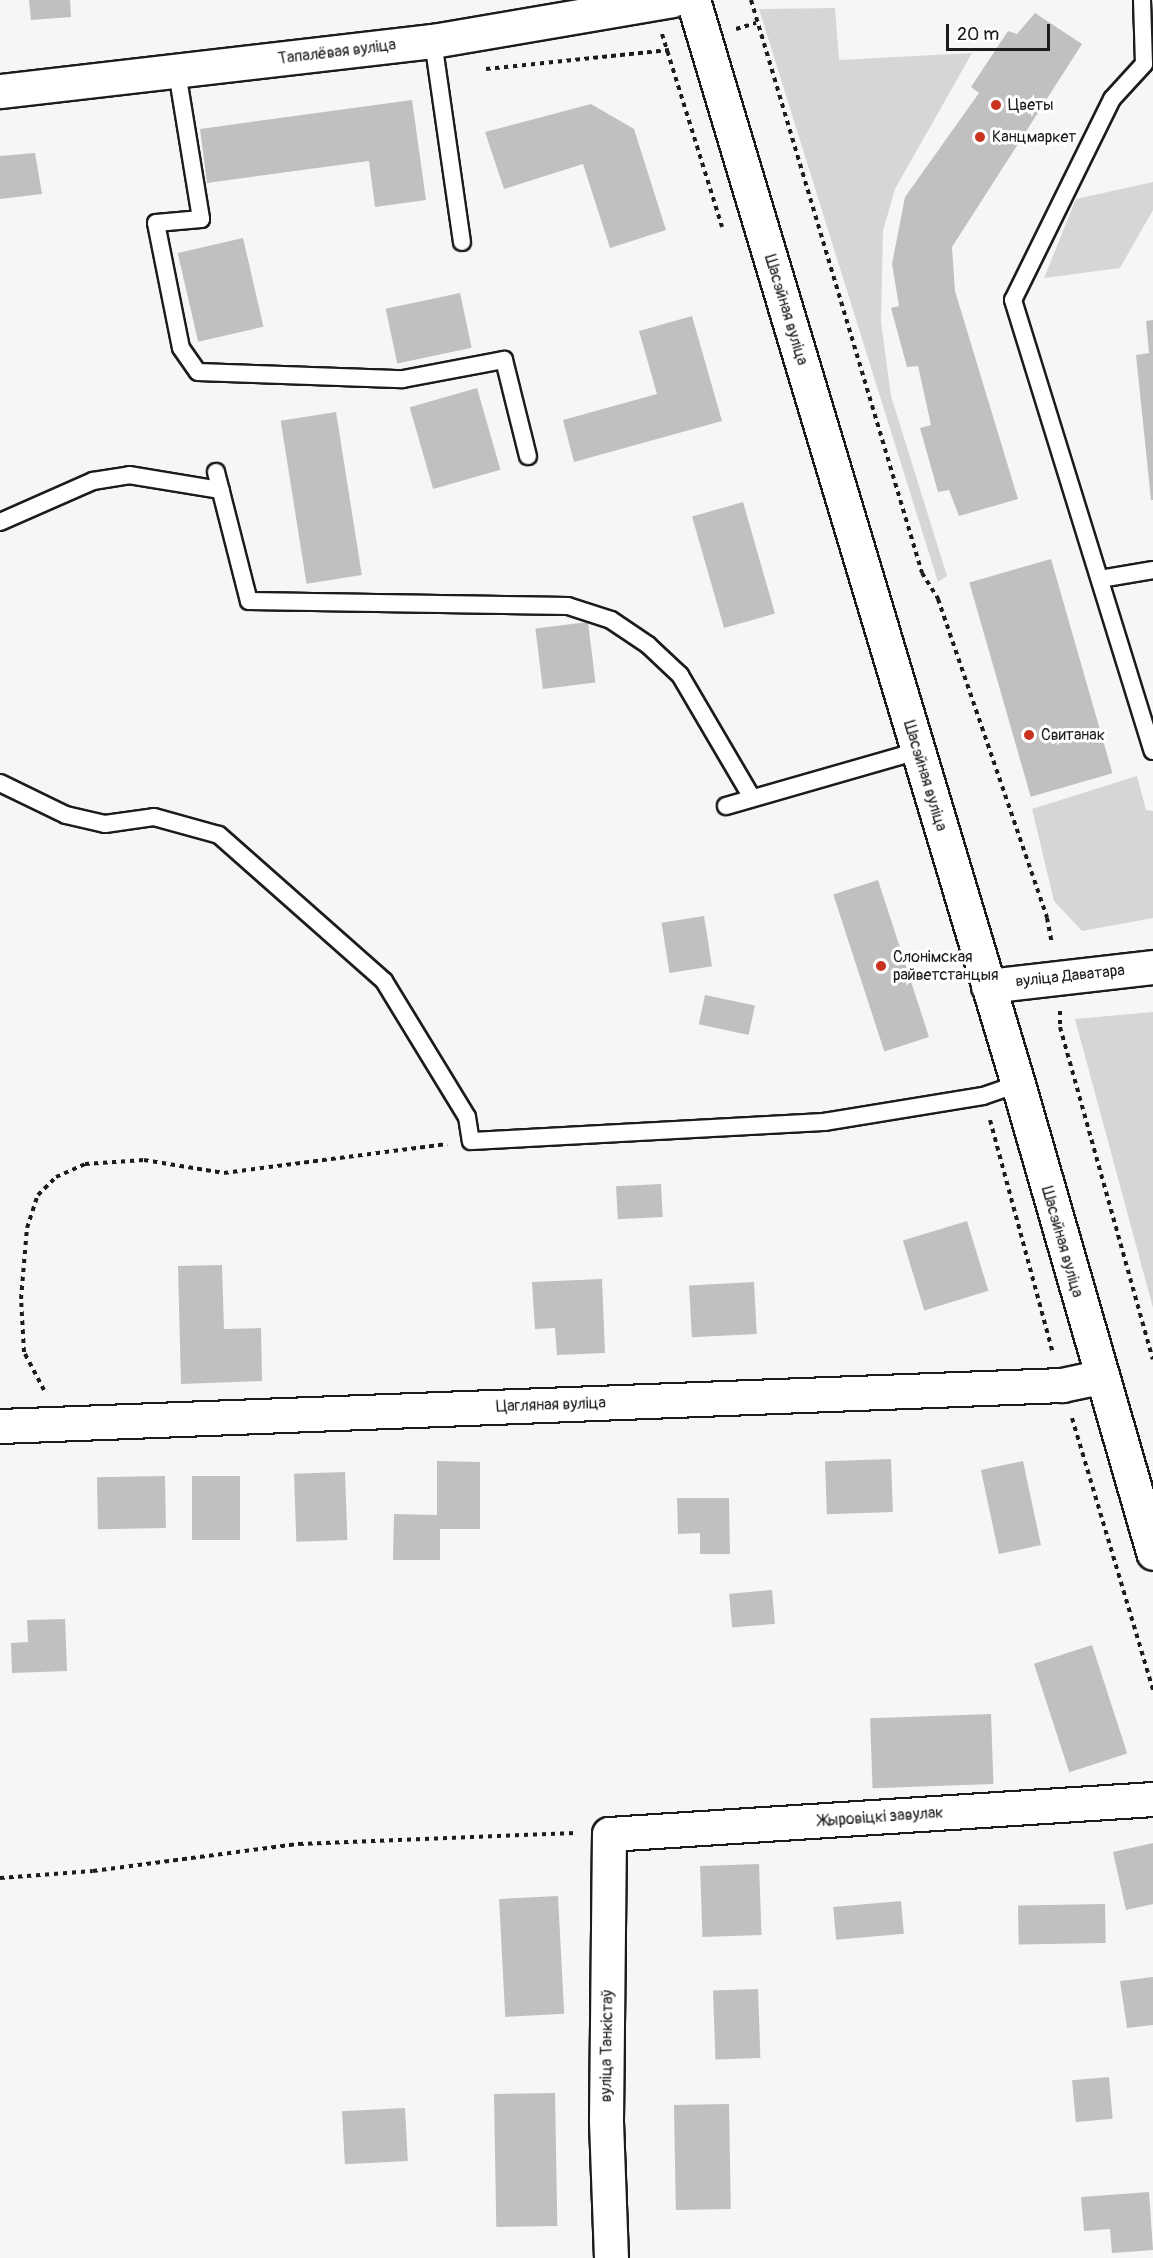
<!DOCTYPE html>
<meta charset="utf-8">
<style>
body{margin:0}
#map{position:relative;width:1153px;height:2258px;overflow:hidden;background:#f6f6f6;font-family:Pangolin,sans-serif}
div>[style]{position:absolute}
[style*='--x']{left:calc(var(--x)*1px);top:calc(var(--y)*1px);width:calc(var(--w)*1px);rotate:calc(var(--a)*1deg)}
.green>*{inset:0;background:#d6d6d6}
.building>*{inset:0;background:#c0c0c0;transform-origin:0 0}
.path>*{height:4px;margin-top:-2px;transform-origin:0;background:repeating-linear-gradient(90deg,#1c1c1c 0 4.5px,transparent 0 9px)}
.roads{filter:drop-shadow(2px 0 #1c1c1c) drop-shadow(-2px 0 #1c1c1c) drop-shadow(0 2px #1c1c1c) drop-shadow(0 -2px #1c1c1c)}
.service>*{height:16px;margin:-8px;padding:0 8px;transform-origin:8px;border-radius:8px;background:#fff}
.minor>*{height:33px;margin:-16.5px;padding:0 16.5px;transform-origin:16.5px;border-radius:16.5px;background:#fff}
.tertiary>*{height:33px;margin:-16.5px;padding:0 16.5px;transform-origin:16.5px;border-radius:16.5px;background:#fff}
.secondary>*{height:33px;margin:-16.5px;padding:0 16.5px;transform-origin:16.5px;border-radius:16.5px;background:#fff}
.dots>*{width:16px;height:16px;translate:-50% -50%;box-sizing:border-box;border:3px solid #fff;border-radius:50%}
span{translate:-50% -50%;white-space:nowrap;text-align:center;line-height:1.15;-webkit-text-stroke:6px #fff;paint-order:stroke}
.street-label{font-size:16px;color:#1c1c1c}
.poi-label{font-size:16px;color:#1c1c1c}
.left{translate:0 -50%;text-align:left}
.scale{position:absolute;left:946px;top:24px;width:104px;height:27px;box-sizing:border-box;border:3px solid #1c1c1c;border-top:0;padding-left:8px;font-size:18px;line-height:21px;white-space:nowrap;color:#1c1c1c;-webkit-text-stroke:4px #fff;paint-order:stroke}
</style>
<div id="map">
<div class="green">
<div style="clip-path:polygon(835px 8px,839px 60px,972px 53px,895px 189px,883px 231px,881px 322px,891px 396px,947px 576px,938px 582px,759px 9px)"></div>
<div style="clip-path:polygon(1153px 182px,1153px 210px,1120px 268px,1044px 278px,1076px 199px)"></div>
<div style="clip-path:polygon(1137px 776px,1146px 810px,1153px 811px,1153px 918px,1082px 931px,1054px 901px,1032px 809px)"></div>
<div style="clip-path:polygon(1153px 1012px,1153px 1308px,1075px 1019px)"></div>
</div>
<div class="building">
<div style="clip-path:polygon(29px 0,70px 0,71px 17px,31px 20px)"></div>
<div style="clip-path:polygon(1035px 13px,1082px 44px,952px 247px,955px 291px,1018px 499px,959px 516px,949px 490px,938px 492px,920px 428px,931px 425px,918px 366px,907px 367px,891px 308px,899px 306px,892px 264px,905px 197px,979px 93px,971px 87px,1008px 31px,1017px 34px)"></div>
<div style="clip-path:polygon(412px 100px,426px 200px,375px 207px,369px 161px,207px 183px,200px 129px)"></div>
<div style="clip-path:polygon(591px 104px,634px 129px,666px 230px,610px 248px,583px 164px,504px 189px,485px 132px)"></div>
<div style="clip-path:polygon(35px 153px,42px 194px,0 199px,0 156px)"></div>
<div style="left:243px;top:238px;width:91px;height:67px;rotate:77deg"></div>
<div style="left:460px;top:293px;width:56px;height:76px;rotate:78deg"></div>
<div style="clip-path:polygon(692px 316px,722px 421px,574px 462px,563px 420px,657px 394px,639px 331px)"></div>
<div style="clip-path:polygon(1153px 320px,1153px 500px,1151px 500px,1136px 355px,1149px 353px,1146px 321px)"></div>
<div style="left:477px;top:388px;width:85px;height:70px;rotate:74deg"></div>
<div style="left:336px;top:412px;width:165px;height:56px;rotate:81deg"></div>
<div style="left:743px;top:502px;width:116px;height:53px;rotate:74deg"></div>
<div style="left:1051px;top:559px;width:223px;height:85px;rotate:74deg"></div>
<div style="left:588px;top:622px;width:61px;height:53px;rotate:83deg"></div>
<div style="left:878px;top:880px;width:165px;height:47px;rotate:72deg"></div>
<div style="left:704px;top:916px;width:51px;height:43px;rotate:81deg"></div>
<div style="left:705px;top:995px;width:51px;height:30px;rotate:12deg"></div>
<div style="left:661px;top:1184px;width:33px;height:45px;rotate:87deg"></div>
<div style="left:967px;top:1221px;width:73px;height:67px;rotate:73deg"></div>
<div style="clip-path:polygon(222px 1265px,224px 1329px,261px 1328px,262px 1381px,181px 1384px,178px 1266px)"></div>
<div style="clip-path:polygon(602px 1279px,605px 1353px,557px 1355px,555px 1328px,535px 1329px,532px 1282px)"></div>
<div style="left:754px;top:1282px;width:52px;height:65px;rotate:87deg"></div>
<div style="left:891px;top:1459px;width:53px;height:66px;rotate:88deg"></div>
<div style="clip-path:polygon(437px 1461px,480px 1462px,480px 1529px,440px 1529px,440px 1560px,393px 1560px,394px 1514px,437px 1515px)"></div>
<div style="left:1023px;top:1461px;width:86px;height:43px;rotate:78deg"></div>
<div style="left:345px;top:1472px;width:68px;height:51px;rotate:88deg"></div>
<div style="left:165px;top:1476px;width:52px;height:68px;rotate:89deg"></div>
<div style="left:192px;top:1476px;width:48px;height:64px"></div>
<div style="clip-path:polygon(677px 1498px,729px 1498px,730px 1554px,700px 1554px,700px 1533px,678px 1534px)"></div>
<div style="left:772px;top:1590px;width:34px;height:43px;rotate:85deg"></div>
<div style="clip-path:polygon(65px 1619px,67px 1671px,12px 1673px,11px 1643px,28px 1642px,27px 1620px)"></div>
<div style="left:1092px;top:1645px;width:114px;height:61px;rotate:72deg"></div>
<div style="left:991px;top:1714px;width:70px;height:121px;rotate:88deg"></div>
<div style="clip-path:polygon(1153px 1843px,1153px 1904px,1126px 1910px,1113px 1852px)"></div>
<div style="left:759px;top:1864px;width:71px;height:59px;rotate:88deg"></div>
<div style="left:558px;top:1896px;width:118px;height:59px;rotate:87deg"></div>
<div style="left:901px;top:1901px;width:33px;height:68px;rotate:85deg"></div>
<div style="left:1105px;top:1904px;width:39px;height:87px;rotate:89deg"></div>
<div style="clip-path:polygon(1153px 1977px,1153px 2025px,1127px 2028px,1120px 1981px)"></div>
<div style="left:758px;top:1989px;width:69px;height:45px;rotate:88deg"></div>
<div style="left:1109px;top:2077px;width:42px;height:37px;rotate:85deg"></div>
<div style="left:555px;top:2093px;width:133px;height:61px;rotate:89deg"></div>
<div style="left:729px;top:2104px;width:105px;height:55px;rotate:89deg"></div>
<div style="left:405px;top:2108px;width:53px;height:63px;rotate:87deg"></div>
<div style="clip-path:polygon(1149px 2192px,1153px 2250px,1112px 2253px,1110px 2229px,1084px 2231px,1081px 2197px)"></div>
</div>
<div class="path">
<div style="--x:751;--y:0;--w:598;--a:73.38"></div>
<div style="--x:922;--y:573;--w:31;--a:58"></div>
<div style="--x:938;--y:599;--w:337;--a:71.1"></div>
<div style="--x:1047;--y:918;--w:26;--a:79"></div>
<div style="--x:736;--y:29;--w:21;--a:-17"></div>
<div style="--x:662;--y:34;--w:202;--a:72.7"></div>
<div style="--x:486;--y:69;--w:184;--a:-5.9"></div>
<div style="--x:1060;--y:1011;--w:16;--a:90"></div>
<div style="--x:1060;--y:1027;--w:345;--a:74.4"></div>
<div style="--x:990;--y:1120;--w:241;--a:74.9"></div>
<div style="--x:44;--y:1390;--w:43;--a:-117.8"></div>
<div style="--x:24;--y:1352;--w:53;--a:-93.2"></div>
<div style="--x:21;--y:1299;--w:71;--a:-85.2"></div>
<div style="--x:27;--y:1228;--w:35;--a:-72"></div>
<div style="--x:38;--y:1195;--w:25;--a:-45"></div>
<div style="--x:56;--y:1177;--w:32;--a:-24"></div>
<div style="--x:85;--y:1164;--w:59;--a:-3.9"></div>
<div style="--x:144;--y:1160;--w:81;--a:9.2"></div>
<div style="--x:224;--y:1173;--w:225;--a:-7.4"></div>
<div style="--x:1072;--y:1418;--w:284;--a:73.4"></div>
<div style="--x:0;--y:1878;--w:93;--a:-4.3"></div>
<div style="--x:93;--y:1871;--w:208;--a:-7.5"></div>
<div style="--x:299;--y:1844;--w:277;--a:-2.3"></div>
</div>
<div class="roads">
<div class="service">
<div style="--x:1142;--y:0;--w:64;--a:88.2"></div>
<div style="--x:1144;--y:64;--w:47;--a:132.4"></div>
<div style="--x:1112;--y:99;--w:224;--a:116.2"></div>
<div style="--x:1013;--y:300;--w:472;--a:72.8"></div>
<div style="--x:433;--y:41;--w:203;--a:81.8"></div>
<div style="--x:177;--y:72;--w:149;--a:80.7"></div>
<div style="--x:201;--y:219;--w:45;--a:174.9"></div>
<div style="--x:156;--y:223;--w:127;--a:78.7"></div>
<div style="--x:181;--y:348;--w:29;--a:55"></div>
<div style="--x:198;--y:372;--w:205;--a:2"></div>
<div style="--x:403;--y:379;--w:103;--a:-10.7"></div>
<div style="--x:504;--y:360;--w:99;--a:76"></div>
<div style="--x:216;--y:472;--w:133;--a:75.7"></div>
<div style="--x:249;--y:601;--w:319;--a:0.9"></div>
<div style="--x:568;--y:606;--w:45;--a:18"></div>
<div style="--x:611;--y:620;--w:45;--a:34"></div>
<div style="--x:648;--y:645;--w:44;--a:43.2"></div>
<div style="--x:680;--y:675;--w:140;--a:59.6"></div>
<div style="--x:0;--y:522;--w:102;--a:-23.8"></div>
<div style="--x:93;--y:481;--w:36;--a:-9"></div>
<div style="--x:129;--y:475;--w:93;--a:9.3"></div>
<div style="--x:1100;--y:579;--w:54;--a:-9.6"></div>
<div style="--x:0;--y:783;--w:73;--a:25.9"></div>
<div style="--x:66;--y:815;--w:40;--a:13"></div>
<div style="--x:105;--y:824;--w:49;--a:-8.1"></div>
<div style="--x:154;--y:817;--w:67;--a:15.5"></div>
<div style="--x:219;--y:835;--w:220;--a:41.5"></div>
<div style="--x:384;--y:981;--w:159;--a:58.6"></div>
<div style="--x:467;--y:1117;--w:24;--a:81"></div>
<div style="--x:471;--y:1141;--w:354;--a:-3.1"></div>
<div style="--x:824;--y:1122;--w:161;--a:-9.3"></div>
<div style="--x:983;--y:1096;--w:37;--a:-19"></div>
<div style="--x:726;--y:806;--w:200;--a:-16"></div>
</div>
<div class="minor">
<div style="--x:0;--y:1426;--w:1063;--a:-2.21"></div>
<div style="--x:1062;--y:1385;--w:40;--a:-12"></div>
<div style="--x:611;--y:2258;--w:138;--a:-92.1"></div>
<div style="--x:606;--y:2120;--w:286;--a:-89.4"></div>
<div style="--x:609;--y:1834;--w:545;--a:-3.68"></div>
</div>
<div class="tertiary">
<div style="--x:988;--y:986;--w:166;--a:-6.6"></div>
</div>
<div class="secondary">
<div style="--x:693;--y:0;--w:1132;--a:73.31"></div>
<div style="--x:1018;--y:1084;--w:488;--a:73.9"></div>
<div style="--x:0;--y:91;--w:436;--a:-6.6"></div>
<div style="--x:433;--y:41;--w:242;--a:-9.7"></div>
</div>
</div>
<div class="dots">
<div style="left:996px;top:105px;background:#c8321e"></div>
<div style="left:980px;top:137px;background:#c8321e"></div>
<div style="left:1029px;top:735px;background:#c8321e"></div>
<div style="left:881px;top:966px;background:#c8321e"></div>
</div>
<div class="street-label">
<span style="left:337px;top:52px;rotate:-7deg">Тапалёвая вуліца</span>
<span style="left:786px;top:310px;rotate:73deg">Шасэйная вуліца</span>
<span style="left:925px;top:776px;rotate:73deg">Шасэйная вуліца</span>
<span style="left:1070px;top:976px;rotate:-6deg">вуліца Даватара</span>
<span style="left:1062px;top:1242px;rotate:74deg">Шасэйная вуліца</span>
<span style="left:551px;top:1405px;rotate:-2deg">Цагляная вуліца</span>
<span style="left:881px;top:1817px;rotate:-4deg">Жыровіцкі завулак</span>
<span style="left:607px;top:2046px;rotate:-89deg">вуліца Танкістаў</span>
</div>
<div class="poi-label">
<span class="left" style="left:1008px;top:105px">Цветы</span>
<span class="left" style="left:992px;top:137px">Канцмаркет</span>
<span class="left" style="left:1041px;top:735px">Свитанак</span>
<span class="left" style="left:893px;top:966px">Слонімская<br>райветстанцыя</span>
</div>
<div class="scale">20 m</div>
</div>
